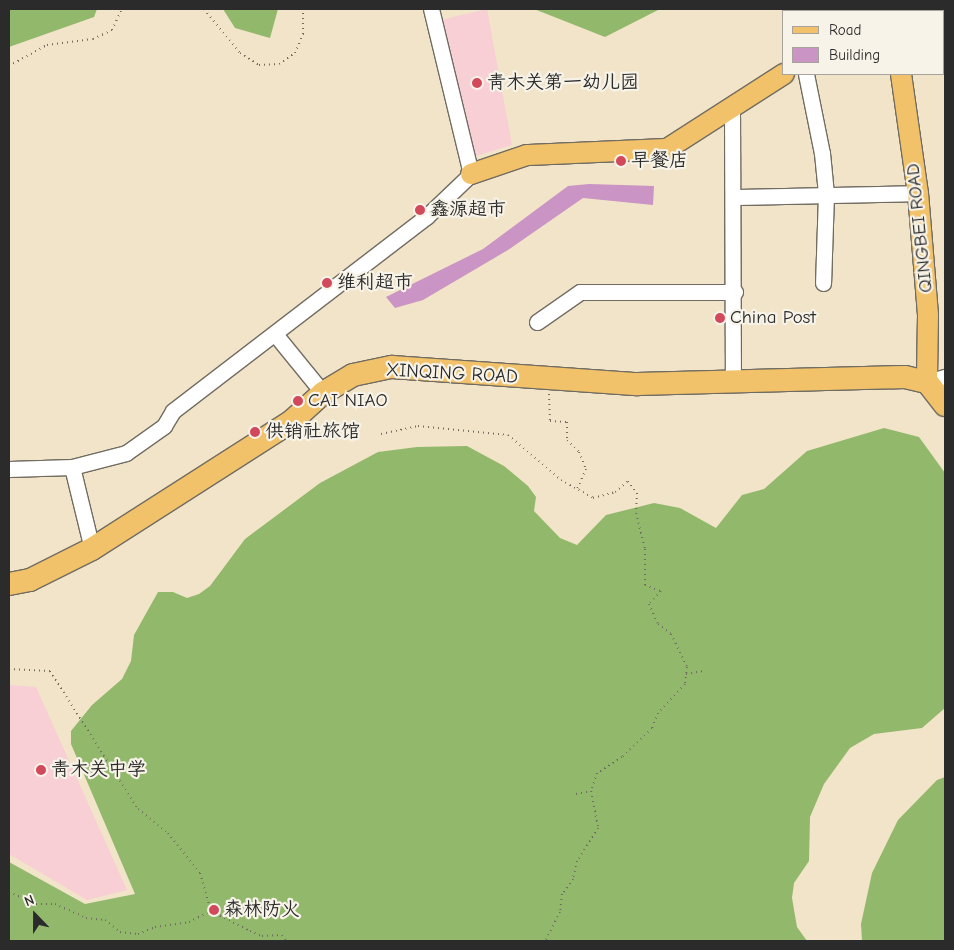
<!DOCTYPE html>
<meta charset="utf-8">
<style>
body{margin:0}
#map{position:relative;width:954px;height:950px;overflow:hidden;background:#f2e4c9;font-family:"Comic Neue","LXGW WenKai TC",sans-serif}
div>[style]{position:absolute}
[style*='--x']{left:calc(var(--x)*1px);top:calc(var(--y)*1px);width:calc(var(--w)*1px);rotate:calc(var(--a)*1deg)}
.built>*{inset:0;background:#f7cfd4}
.forest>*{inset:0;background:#92b86c}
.building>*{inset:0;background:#ca94c4}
.path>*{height:2px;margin-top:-1px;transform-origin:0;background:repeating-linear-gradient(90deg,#716c62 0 1px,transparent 0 5px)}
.roads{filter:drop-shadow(1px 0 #716c62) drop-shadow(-1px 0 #716c62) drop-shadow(0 1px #716c62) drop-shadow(0 -1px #716c62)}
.minor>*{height:15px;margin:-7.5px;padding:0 7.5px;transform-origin:7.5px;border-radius:7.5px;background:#fff}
.major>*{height:20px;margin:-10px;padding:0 10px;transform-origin:10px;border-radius:10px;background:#f2c26a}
.highway>*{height:22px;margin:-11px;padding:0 11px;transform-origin:11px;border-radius:11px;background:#f2c26a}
.dots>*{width:14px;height:14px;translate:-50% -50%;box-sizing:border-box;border:2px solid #f7f3e8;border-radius:50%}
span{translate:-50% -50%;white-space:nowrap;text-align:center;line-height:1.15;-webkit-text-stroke:4.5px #f7f3e8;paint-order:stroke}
.poi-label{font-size:19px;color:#2b2b2b}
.left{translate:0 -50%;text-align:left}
.street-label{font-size:19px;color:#2b2b2b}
.frame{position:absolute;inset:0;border:10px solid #2b2b2b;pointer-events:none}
.legend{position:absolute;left:782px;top:10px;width:162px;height:65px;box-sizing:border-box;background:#f7f3e8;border:1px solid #a5a39c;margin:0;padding:6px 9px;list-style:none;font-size:15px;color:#2b2b2b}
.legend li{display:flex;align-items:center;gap:10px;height:25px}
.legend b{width:25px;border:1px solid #a5a39c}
.north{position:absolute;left:10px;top:890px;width:50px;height:50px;-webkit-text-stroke:4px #f7f3e8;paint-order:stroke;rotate:338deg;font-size:14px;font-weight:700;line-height:20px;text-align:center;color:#2b2b2b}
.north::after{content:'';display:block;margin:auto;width:18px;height:22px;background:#2b2b2b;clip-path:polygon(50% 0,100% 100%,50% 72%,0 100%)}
</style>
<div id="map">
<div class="built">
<div style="clip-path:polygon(487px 9px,512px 145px,476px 156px,436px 21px)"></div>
<div style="clip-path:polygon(9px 685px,36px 687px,127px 890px,87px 900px,9px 854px)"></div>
</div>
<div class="forest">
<div style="clip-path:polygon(9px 9px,97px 9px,94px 17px,9px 47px)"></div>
<div style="clip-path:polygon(223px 9px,278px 9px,270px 38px,235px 28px)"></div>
<div style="clip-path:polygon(534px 9px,660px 9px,605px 37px)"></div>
<div style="clip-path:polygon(884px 428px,919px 437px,945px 473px,945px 708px,922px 728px,874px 734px,850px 748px,824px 784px,810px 817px,809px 861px,794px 883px,792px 898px,797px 927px,807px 941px,9px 941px,9px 862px,85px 904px,135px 894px,71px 744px,71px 731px,92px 705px,122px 679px,131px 661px,134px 635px,158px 592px,173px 592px,187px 598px,199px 594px,210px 586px,245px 539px,320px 483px,378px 452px,417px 447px,467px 446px,504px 466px,528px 486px,536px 497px,534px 511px,560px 538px,577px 545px,606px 515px,654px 503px,680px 508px,716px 528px,742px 495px,764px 489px,807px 451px)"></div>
<div style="clip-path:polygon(945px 777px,945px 941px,862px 941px,861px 924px,872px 873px,898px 820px,937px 780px)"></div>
</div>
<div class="building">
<div style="clip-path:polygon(589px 184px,654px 186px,653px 205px,583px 198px,508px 250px,423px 300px,395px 308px,386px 297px,483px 249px,568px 186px)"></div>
</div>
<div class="path">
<div style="--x:204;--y:9;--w:57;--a:50.7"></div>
<div style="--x:240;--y:53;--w:22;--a:32"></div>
<div style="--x:259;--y:65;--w:20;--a:-3"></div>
<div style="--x:279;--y:64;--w:19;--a:-35"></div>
<div style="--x:295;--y:53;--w:21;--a:-67"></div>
<div style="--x:303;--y:34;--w:25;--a:-90"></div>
<div style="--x:9;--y:66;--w:43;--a:-28.9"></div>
<div style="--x:47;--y:45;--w:46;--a:-7.4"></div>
<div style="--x:93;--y:39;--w:21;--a:-25"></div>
<div style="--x:112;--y:30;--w:23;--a:-65"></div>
<div style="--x:549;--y:394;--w:27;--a:88"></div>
<div style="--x:550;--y:421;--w:17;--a:3"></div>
<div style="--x:567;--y:422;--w:18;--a:90"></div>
<div style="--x:567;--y:440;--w:17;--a:45"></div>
<div style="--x:579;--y:452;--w:18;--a:68"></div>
<div style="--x:586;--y:469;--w:22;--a:114"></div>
<div style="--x:381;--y:434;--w:38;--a:-12"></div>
<div style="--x:418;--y:426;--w:90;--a:5.7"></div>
<div style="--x:508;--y:435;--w:70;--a:40.3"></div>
<div style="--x:561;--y:480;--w:37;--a:29"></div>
<div style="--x:593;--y:498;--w:23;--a:-15"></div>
<div style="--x:615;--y:492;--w:17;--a:-40"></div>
<div style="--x:628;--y:481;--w:15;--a:53"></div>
<div style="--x:637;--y:493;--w:20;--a:93"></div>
<div style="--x:636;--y:513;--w:37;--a:76"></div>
<div style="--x:645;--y:549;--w:36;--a:90"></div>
<div style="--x:645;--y:585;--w:17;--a:21"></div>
<div style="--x:661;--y:591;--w:18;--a:133"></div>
<div style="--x:649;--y:604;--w:22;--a:66"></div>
<div style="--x:658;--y:624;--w:16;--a:38"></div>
<div style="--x:671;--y:634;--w:37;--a:64"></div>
<div style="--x:687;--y:667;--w:17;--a:97"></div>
<div style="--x:685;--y:684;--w:40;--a:133"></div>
<div style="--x:658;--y:713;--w:16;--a:112"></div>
<div style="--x:652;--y:728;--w:42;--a:136"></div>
<div style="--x:622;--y:757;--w:30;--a:147"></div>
<div style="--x:597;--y:773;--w:19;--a:108"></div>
<div style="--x:591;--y:791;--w:38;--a:79"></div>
<div style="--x:598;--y:828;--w:39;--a:122"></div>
<div style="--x:577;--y:861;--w:18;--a:103"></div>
<div style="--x:573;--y:879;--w:19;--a:126"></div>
<div style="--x:562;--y:894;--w:18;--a:96"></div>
<div style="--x:560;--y:912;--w:33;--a:117"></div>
<div style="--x:9;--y:669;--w:41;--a:2.8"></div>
<div style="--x:50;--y:671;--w:164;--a:57.5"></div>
<div style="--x:138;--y:809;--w:38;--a:39"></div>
<div style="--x:168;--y:833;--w:51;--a:51.3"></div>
<div style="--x:200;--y:873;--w:40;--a:74"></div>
<div style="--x:211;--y:911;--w:44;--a:27.1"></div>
<div style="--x:250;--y:931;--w:13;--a:23"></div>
<div style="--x:262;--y:936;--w:20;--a:-3"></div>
<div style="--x:282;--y:935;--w:8;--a:50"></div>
<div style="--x:686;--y:674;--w:17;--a:-10"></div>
<div style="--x:576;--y:794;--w:15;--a:-11"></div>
<div style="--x:9;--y:892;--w:30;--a:24"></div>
<div style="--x:36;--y:904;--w:19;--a:0"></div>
<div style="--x:55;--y:904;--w:34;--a:24"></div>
<div style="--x:86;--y:918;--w:19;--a:6"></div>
<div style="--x:105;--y:920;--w:19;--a:39"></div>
<div style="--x:120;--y:932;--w:18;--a:6"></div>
<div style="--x:138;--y:934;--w:18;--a:-22"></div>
<div style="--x:155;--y:927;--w:34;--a:-8"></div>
<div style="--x:189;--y:922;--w:25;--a:-27"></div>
</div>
<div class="roads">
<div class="minor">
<div style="--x:806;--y:74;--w:81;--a:78.6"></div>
<div style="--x:822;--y:153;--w:41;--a:84.4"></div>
<div style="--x:826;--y:194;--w:89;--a:91.9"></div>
<div style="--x:732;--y:107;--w:275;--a:89.8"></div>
<div style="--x:733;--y:197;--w:185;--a:-1.2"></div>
<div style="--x:537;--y:322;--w:52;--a:-34.9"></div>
<div style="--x:580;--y:292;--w:155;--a:0"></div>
<div style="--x:275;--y:334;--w:76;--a:50.9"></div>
<div style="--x:927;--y:382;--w:19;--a:-16"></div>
<div style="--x:9;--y:469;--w:63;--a:-1.8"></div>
<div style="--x:92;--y:549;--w:84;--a:-103.7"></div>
<div style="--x:72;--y:467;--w:56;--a:-14.5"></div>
<div style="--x:126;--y:453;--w:47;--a:-35.4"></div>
<div style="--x:164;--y:426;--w:17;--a:-59"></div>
<div style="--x:173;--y:411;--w:319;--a:-37.5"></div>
<div style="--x:426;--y:217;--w:62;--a:-43.7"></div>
<div style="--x:471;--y:174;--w:170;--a:-103.6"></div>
</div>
<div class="major">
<div style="--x:880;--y:11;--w:4;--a:-27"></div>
<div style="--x:901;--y:74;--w:120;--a:81.9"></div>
<div style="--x:918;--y:193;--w:122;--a:85.3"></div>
<div style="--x:928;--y:315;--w:67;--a:90.9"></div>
<div style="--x:471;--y:174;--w:59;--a:-18.7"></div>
<div style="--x:527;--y:155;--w:140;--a:-2.5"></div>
<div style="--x:667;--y:149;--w:139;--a:-32.7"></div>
</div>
<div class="highway">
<div style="--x:9;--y:584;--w:21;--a:-11"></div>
<div style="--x:30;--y:580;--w:69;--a:-26.6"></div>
<div style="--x:92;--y:549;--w:237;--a:-32.6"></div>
<div style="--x:292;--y:421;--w:42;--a:-42.1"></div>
<div style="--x:323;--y:393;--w:35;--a:-31"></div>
<div style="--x:353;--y:375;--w:40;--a:-12"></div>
<div style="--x:392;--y:367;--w:246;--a:4"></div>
<div style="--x:637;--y:384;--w:268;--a:-1.5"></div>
<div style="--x:905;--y:377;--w:23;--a:13"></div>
<div style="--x:927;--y:382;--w:29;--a:52"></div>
</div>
</div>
<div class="dots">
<div style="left:477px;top:83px;background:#d1495b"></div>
<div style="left:621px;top:161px;background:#d1495b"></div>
<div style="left:420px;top:210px;background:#d1495b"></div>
<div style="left:327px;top:283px;background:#d1495b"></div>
<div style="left:720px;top:318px;background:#d1495b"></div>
<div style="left:298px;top:401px;background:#d1495b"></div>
<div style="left:255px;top:432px;background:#d1495b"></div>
<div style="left:41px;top:770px;background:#d1495b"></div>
<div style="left:214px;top:910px;background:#d1495b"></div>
</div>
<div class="poi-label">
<span class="left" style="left:487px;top:83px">青木关第一幼儿园</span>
<span class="left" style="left:631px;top:161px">早餐店</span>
<span class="left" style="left:430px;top:210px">鑫源超市</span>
<span class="left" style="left:337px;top:283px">维利超市</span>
<span class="left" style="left:730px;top:318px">China Post</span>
<span class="left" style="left:308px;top:401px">CAI NIAO</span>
<span class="left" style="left:265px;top:432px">供销社旅馆</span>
<span class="left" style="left:51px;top:770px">青木关中学</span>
<span class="left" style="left:224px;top:910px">森林防火</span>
</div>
<div class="street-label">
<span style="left:920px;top:228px;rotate:-96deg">QINGBEI ROAD</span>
<span style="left:452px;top:374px;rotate:3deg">XINQING ROAD</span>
</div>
<div class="frame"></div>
<ul class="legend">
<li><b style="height:6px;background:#f2c26a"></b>Road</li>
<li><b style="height:14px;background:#ca94c4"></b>Building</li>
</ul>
<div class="north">N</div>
</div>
